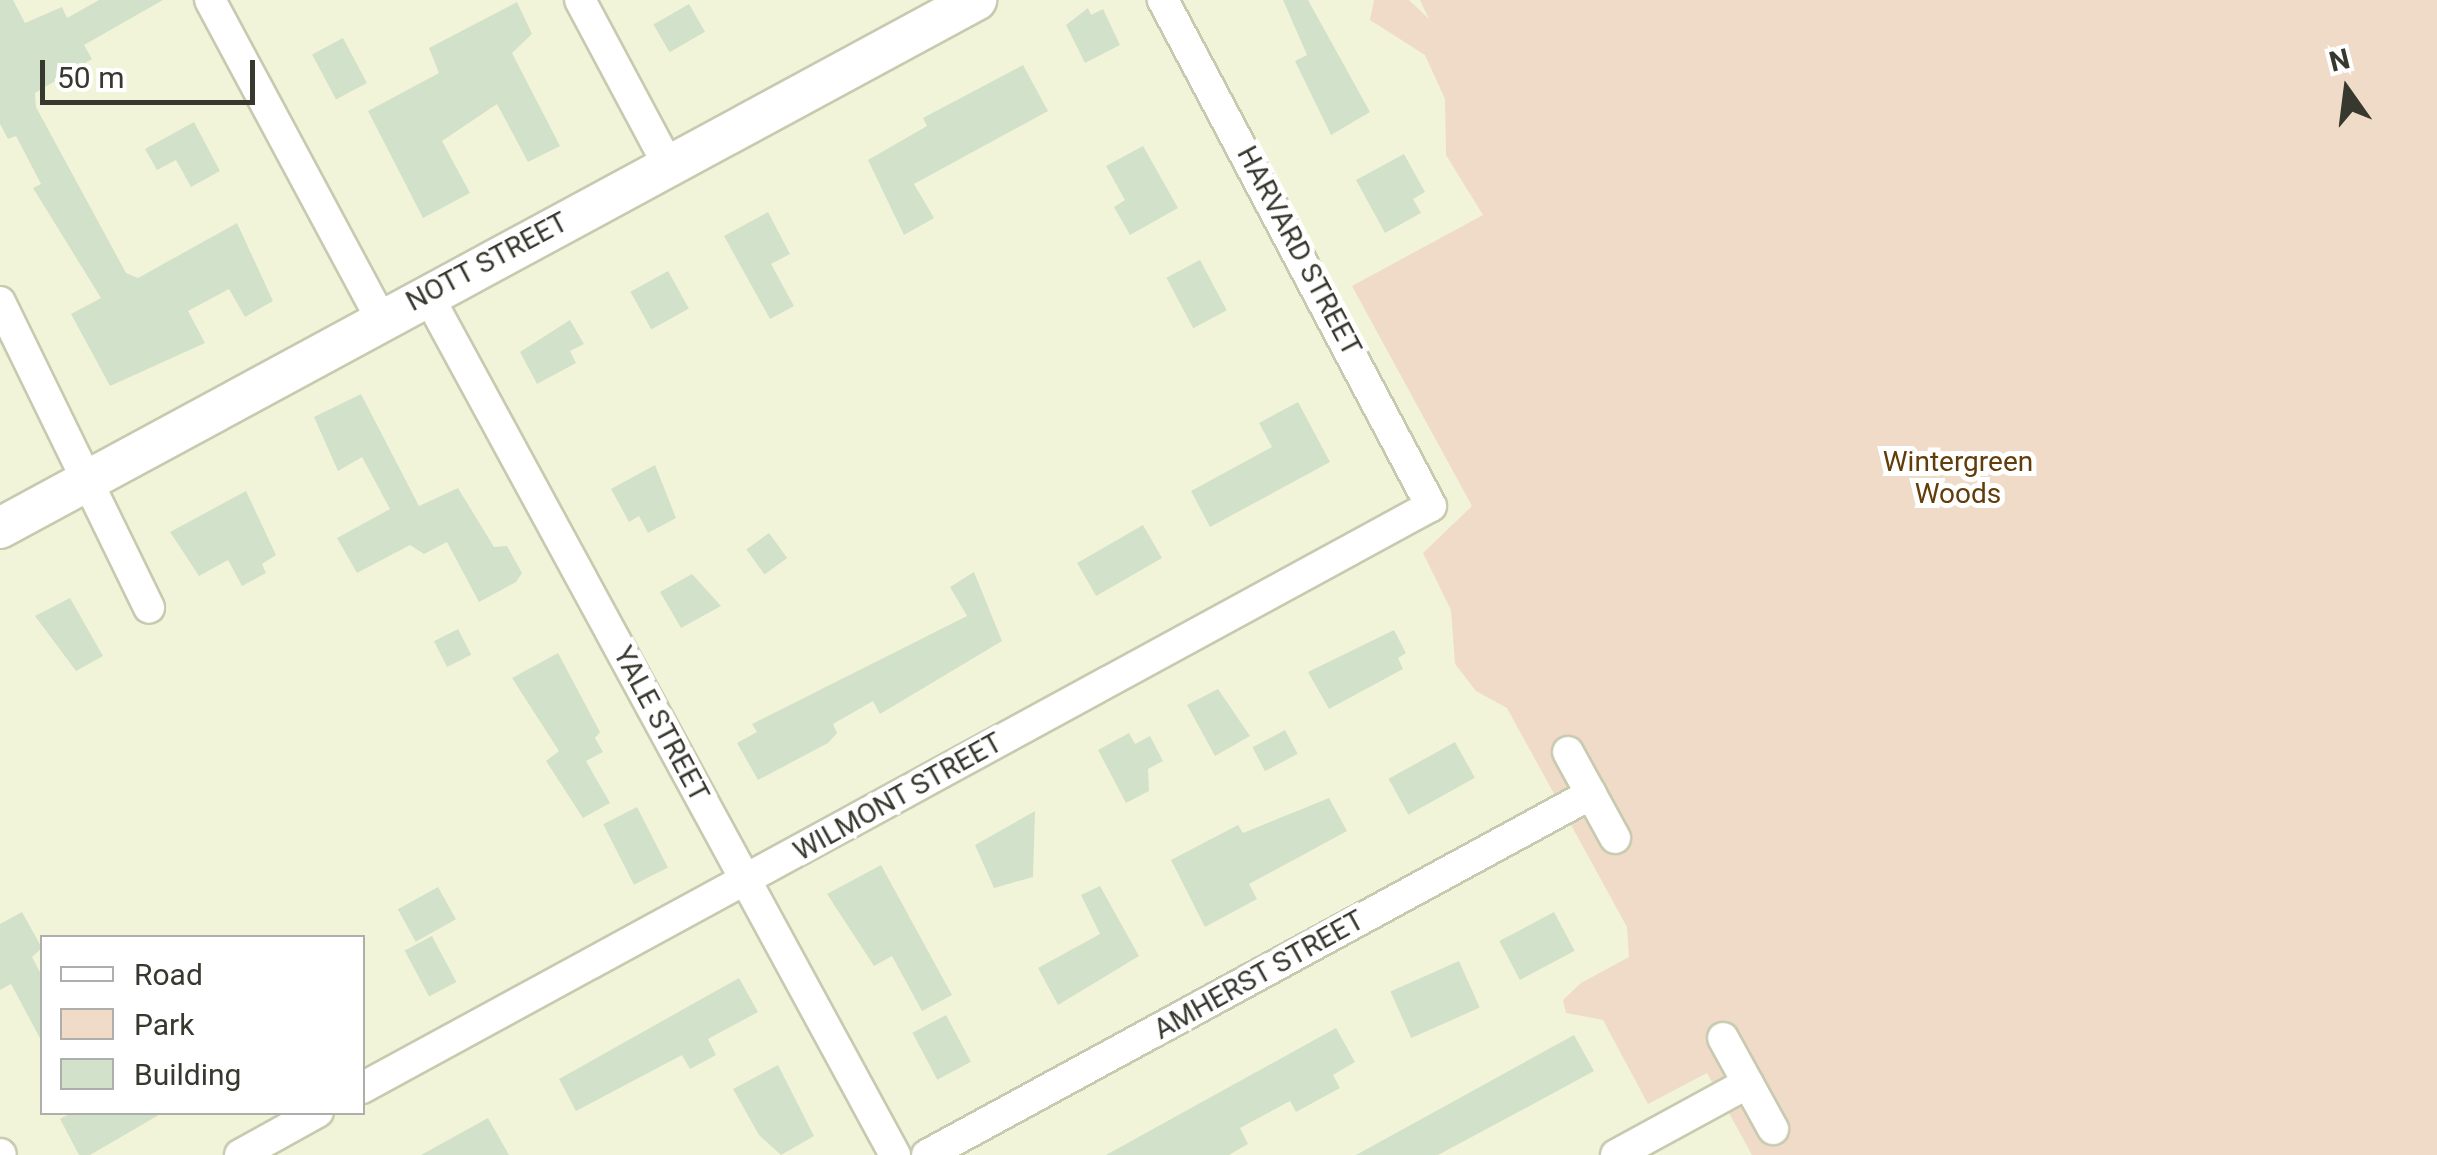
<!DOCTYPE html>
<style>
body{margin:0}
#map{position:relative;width:2437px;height:1155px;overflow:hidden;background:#f2f4d9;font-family:Roboto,sans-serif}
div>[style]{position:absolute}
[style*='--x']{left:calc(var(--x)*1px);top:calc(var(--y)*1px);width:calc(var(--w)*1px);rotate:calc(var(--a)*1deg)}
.green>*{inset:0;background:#efdbc7}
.building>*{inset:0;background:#d2e1c9;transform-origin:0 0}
.roads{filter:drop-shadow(2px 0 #c8cab0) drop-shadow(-2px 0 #c8cab0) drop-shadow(0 2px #c8cab0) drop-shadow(0 -2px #c8cab0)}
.minor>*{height:30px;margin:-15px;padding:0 15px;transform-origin:15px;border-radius:15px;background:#fff}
.tertiary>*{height:40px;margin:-20px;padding:0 20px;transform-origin:20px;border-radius:20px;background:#fff}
span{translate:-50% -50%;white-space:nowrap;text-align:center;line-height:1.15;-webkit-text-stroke:10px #fefffe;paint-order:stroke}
.street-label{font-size:28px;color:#37382e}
.park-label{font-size:28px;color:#623d0a}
.legend{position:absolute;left:40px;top:935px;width:325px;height:180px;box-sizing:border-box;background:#fefffe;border:2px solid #aeafab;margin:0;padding:12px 18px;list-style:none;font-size:30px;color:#37382e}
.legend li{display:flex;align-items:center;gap:20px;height:50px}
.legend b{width:50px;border:2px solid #aeafab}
.north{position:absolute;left:2297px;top:40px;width:100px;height:100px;-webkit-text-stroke:8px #fefffe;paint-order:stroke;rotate:346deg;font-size:28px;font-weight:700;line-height:40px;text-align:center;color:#37382e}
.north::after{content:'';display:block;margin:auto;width:35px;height:45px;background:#37382e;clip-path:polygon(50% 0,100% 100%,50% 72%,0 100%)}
.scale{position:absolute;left:40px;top:60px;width:215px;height:45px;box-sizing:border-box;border:5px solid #37382e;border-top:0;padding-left:12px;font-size:30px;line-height:35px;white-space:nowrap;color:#37382e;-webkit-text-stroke:8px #fefffe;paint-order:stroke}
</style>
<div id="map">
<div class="green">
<div style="clip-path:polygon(1374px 0,1409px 0,1429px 19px,1420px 0,2437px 0,2437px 1155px,1752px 1155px,1707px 1073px,1648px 1104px,1603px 1020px,1566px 1013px,1563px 1000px,1581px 983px,1629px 957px,1627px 927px,1507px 708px,1476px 691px,1455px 664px,1451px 610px,1423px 553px,1472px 506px,1352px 286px,1483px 215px,1446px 155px,1445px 99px,1425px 55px,1370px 20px)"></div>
</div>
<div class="building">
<div style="clip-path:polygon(0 0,13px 0,25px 23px,62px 7px,67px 18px,99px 0,163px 0,84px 45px,92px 59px,35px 93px,36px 107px,126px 273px,138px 278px,237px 223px,273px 301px,245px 317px,229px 289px,188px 311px,205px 343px,110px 386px,71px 314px,101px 298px,33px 188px,41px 184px,16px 136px,8px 139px,0 124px)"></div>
<div style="clip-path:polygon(1283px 0,1308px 0,1370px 112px,1331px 135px,1295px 61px,1307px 55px)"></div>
<div style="clip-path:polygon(517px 2px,532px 34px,512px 53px,560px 146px,528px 162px,497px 104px,442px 141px,470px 193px,423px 218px,368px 111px,439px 73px,429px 48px)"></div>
<div style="left:689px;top:4px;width:32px;height:41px;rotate:60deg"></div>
<div style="clip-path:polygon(1088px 8px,1091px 15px,1103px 9px,1120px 45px,1085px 63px,1066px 25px)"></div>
<div style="left:343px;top:38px;width:51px;height:35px;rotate:62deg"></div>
<div style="clip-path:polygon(1023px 65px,1048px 111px,914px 184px,934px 218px,904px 235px,868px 160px,927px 126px,923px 118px)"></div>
<div style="clip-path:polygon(194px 122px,220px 171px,191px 187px,176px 160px,157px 170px,145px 149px)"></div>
<div style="clip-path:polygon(1143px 146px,1178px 208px,1130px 235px,1114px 207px,1125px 200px,1106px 166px)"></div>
<div style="clip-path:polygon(1404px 154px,1425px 192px,1413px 199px,1421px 213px,1385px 233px,1356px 180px)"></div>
<div style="clip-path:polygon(768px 212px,790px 254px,771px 264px,794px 306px,770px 319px,724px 236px)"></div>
<div style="left:1200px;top:260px;width:57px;height:38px;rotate:62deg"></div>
<div style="left:668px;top:271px;width:43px;height:43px;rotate:61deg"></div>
<div style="clip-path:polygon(570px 320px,584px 344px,570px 351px,576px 363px,537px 384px,520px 352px)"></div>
<div style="clip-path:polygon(361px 394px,419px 506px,458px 488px,494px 547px,507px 546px,522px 573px,516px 582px,479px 602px,447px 542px,424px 554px,410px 545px,357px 573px,337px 538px,390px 509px,362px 457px,338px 471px,314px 417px)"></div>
<div style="clip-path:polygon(1298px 402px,1330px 462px,1210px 527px,1191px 491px,1272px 447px,1259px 423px)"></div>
<div style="clip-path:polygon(655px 465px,676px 518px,648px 533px,639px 516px,629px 522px,611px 489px)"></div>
<div style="clip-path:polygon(246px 491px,276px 555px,262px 564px,266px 573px,242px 586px,228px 560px,199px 576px,170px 532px)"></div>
<div style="left:1143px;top:525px;width:38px;height:76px;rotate:60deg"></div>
<div style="left:769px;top:533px;width:31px;height:28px;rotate:54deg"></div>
<div style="clip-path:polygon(974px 572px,1002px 641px,880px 714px,873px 701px,833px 724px,837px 733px,828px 743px,758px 780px,737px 743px,757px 732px,752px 724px,967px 616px,950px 587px)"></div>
<div style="clip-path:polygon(692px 574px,721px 606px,681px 628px,660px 592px)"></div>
<div style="clip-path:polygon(70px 598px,103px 656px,76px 671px,35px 616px)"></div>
<div style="left:458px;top:629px;width:29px;height:27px;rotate:63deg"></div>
<div style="clip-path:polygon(1394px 630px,1406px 653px,1398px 658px,1403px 669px,1329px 709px,1308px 672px)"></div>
<div style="clip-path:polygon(558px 653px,600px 732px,595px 738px,603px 752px,586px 761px,610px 803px,583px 818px,546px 761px,559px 751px,512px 678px)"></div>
<div style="clip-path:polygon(1218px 689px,1250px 736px,1215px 756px,1187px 705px)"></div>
<div style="left:1285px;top:730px;width:27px;height:37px;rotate:62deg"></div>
<div style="clip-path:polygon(1129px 733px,1135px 744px,1150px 736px,1163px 761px,1148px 769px,1149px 791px,1126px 803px,1098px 750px)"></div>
<div style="left:1455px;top:742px;width:41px;height:76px;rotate:61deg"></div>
<div style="clip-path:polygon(1329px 798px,1347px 831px,1249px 884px,1257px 899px,1205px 927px,1171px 860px,1238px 825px,1243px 833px)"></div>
<div style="left:637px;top:807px;width:68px;height:38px;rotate:63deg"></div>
<div style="clip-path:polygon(1035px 811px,1033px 877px,994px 888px,975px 845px)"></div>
<div style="clip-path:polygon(881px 865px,952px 995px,922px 1011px,892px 956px,874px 966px,827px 894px)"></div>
<div style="clip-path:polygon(1100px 886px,1139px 956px,1058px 1005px,1038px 968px,1100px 934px,1081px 895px)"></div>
<div style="left:438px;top:887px;width:37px;height:46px;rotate:61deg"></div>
<div style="clip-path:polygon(22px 912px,42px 948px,32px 957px,42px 976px,42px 1042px,11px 984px,0 990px,0 924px)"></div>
<div style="left:1554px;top:912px;width:44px;height:62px;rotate:62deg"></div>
<div style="left:432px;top:936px;width:52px;height:31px;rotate:62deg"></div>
<div style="left:1459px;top:961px;width:51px;height:75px;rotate:66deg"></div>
<div style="clip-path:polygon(739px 978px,758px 1012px,708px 1039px,716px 1055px,690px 1069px,682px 1055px,576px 1111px,559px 1079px)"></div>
<div style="left:946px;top:1015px;width:53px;height:38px;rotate:62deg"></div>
<div style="clip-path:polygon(1336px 1028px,1355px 1062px,1333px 1075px,1340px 1088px,1296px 1112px,1290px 1101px,1240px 1128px,1248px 1144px,1229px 1155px,1106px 1155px)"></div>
<div style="clip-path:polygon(1574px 1035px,1594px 1071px,1522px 1110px,1438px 1155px,1356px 1155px)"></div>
<div style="clip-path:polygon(778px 1065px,814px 1136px,781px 1155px,759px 1135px,733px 1089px)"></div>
<div style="clip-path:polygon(73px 1112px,164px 1112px,90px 1155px,79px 1155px,60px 1119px)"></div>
<div style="clip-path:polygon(488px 1118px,509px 1155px,421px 1155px)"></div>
</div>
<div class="roads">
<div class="minor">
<div style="--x:210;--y:0;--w:362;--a:61.8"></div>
<div style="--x:580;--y:0;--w:187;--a:61.9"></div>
<div style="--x:427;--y:294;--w:980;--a:61.47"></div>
<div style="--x:0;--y:302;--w:340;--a:64"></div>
<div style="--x:1568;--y:752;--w:98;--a:61.3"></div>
<div style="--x:1723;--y:1038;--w:104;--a:61.2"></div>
<div style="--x:362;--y:1088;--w:1217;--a:-28.57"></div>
<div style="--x:1431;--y:506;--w:573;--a:-117.91"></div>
<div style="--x:0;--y:1154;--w:1;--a:45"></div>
<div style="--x:240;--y:1155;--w:89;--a:-28.9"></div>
<div style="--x:927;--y:1155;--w:756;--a:-28.53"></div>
<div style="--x:1616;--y:1155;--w:150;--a:-28.6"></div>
</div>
<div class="tertiary">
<div style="--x:0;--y:528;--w:1110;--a:-28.41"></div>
</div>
</div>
<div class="street-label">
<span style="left:1299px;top:251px;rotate:62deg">HARVARD STREET</span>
<span style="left:487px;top:262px;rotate:-28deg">NOTT STREET</span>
<span style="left:661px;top:724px;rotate:62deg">YALE STREET</span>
<span style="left:898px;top:797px;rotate:-29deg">WILMONT STREET</span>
<span style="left:1259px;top:975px;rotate:-29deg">AMHERST STREET</span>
</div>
<div class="park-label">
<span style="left:1958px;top:478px">Wintergreen<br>Woods</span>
</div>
<ul class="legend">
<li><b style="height:12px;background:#fff"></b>Road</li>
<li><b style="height:28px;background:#efdbc7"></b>Park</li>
<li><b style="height:28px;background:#d2e1c9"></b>Building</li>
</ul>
<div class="north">N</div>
<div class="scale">50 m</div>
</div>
